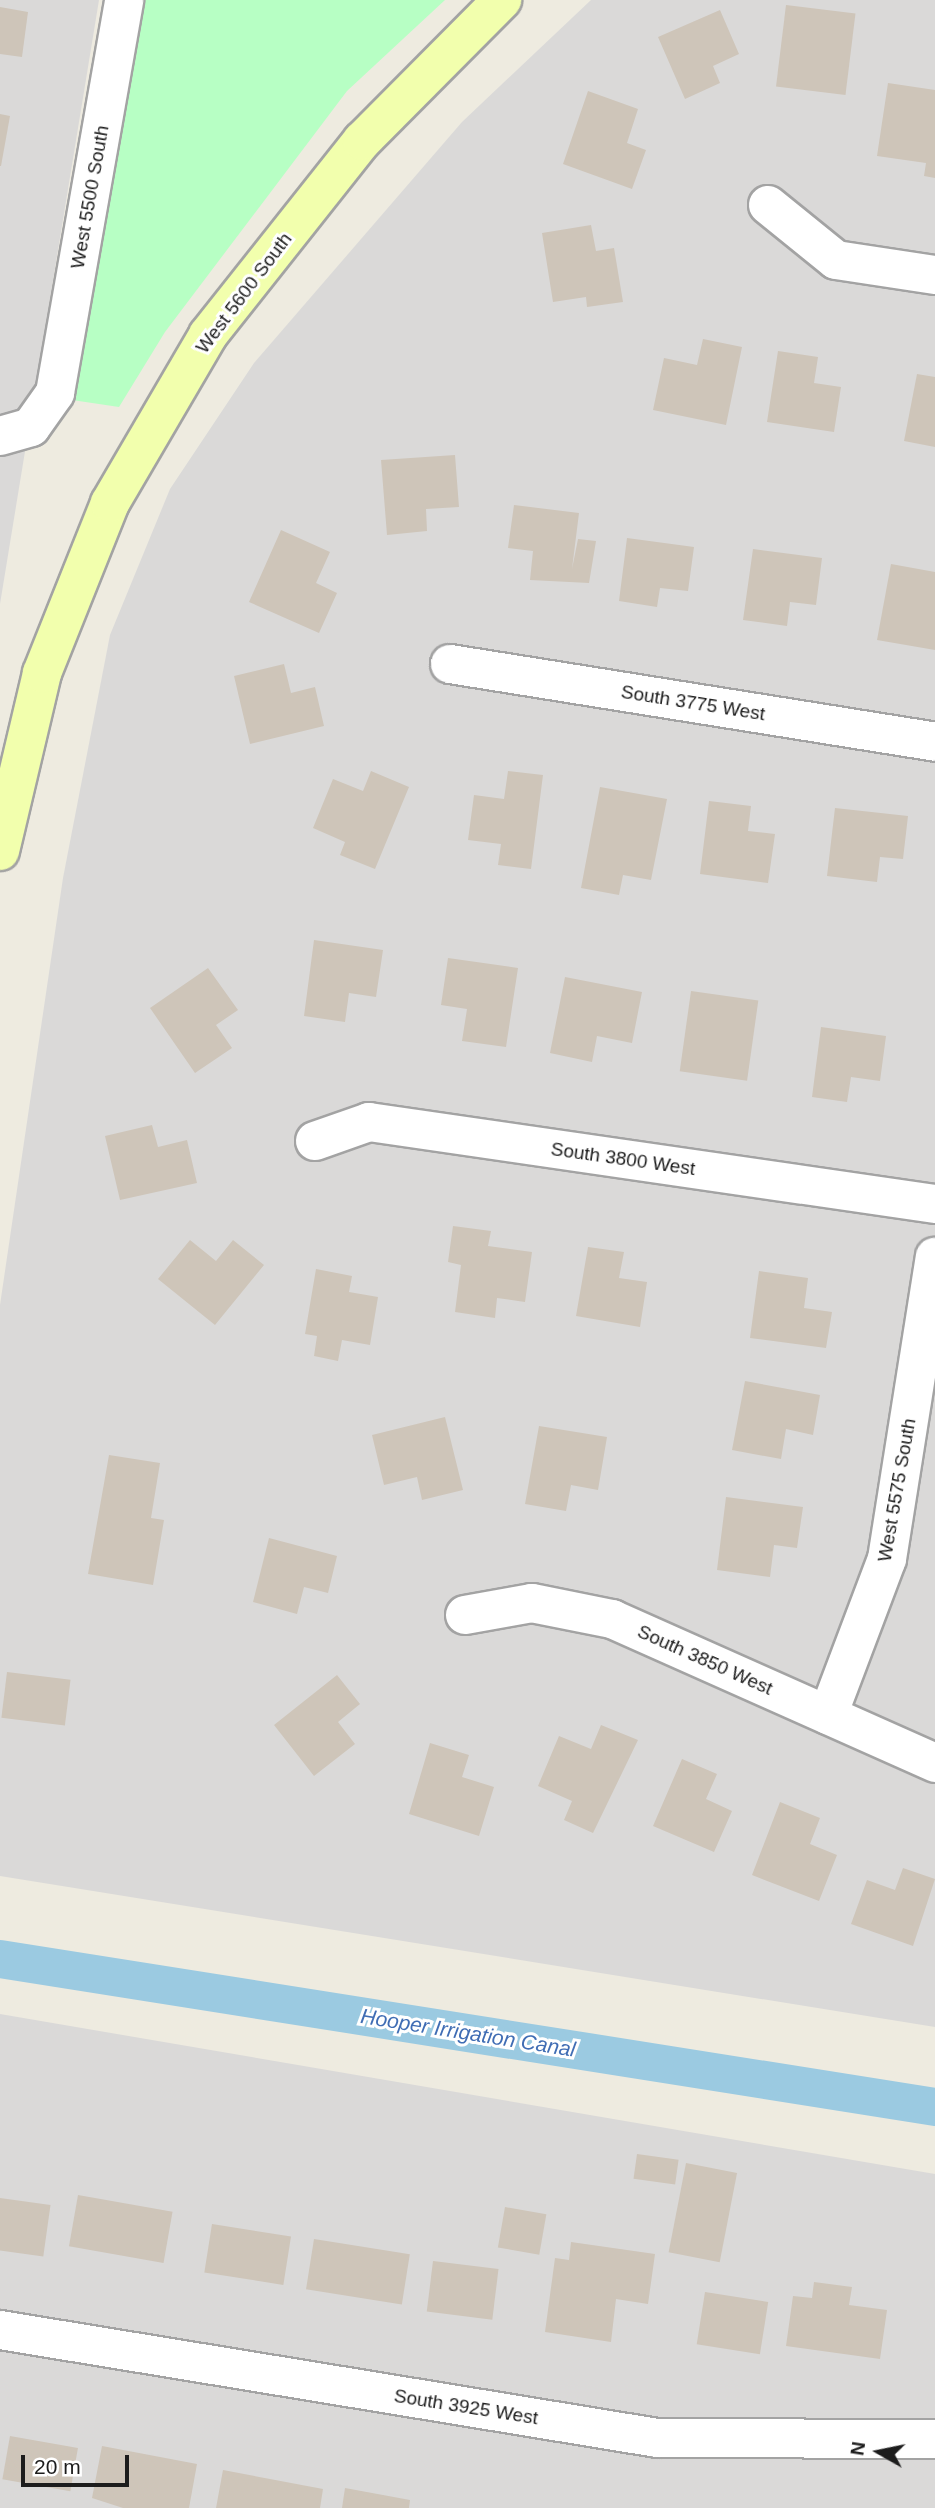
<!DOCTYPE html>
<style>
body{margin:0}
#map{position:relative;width:935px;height:2508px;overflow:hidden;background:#eeebe0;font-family:Arial,sans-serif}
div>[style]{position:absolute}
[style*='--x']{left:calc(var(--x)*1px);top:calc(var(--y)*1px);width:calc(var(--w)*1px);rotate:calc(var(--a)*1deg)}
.residential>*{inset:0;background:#dad9d8}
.park>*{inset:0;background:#b7ffc4}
.canal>*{height:38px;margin:-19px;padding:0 19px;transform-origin:19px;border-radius:19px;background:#9bcae1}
.building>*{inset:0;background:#cec5b9;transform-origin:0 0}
.roads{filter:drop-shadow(2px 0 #a3a3a3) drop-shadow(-2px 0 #a3a3a3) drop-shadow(0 2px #a3a3a3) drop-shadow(0 -2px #a3a3a3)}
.street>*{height:38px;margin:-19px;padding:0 19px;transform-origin:19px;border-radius:19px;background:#fff}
.secondary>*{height:38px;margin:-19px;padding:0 19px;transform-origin:19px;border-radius:19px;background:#f2ffad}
span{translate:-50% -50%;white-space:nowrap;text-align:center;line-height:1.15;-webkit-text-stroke:6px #fff;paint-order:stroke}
.street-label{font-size:19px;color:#1c1c1c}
.water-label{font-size:21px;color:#406db4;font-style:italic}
.north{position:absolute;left:844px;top:2417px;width:70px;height:70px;-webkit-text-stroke:5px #fff;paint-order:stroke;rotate:279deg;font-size:19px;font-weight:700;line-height:28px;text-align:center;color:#1c1c1c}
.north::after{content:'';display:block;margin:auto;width:24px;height:32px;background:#1c1c1c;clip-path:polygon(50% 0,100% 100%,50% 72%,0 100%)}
.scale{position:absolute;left:21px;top:2455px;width:108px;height:32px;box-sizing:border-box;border:4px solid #1c1c1c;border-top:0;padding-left:9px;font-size:21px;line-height:24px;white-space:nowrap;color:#1c1c1c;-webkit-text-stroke:5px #fff;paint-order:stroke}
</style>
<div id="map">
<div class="residential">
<div style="clip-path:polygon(0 0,99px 0,0 604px)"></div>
<div style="clip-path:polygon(591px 0,935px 0,935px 2027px,0 1876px,0 1305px,63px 878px,110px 635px,170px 489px,254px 363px,462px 122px)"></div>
<div style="clip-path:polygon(0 2014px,935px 2174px,935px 2508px,0 2508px)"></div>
</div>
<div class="park">
<div style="clip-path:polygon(137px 0,445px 0,347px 91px,165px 332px,119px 407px,72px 400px)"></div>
</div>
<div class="canal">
<div style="--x:0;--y:1959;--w:947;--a:8.99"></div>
</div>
<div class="building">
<div style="left:786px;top:5px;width:70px;height:82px;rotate:7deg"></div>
<div style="clip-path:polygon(0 7px,28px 12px,22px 57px,0 54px)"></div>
<div style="clip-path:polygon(720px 10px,739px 54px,713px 66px,720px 83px,685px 99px,658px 37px)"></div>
<div style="clip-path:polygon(888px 83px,935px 90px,935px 178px,924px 176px,926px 163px,877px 156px)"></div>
<div style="clip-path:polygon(588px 91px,638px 109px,627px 143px,646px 150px,632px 189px,563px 164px)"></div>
<div style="clip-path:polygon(0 114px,10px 116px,1px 166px,0 166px)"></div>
<div style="clip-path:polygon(591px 225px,596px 251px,614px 248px,623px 302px,587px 307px,586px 297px,553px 302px,542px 233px)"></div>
<div style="clip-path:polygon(703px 339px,742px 347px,726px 425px,653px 410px,664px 358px,697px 365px)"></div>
<div style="clip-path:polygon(778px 351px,818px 357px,814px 383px,841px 387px,834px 432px,767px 422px)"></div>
<div style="clip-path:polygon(917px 374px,935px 377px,935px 447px,904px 441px)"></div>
<div style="clip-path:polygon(455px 455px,459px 507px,426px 509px,427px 531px,387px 535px,381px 460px)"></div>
<div style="clip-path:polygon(514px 505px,579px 513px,572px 569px,578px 539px,596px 541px,589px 583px,530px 580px,533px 551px,508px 548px)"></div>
<div style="clip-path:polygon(281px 530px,330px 552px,316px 583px,337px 593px,319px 633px,249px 602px)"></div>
<div style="clip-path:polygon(627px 538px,694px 547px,688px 591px,660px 588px,657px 607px,619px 601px)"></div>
<div style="clip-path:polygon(753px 549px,822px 558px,816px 605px,790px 602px,787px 626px,743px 620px)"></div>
<div style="clip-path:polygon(891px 564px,935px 572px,935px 650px,877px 640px)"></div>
<div style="clip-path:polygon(284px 664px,291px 693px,315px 687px,324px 726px,250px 744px,234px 676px)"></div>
<div style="clip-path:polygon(371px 771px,409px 787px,375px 869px,340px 855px,345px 842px,313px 828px,333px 779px,363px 791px)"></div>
<div style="clip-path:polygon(508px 771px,543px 775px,531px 869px,498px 865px,501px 844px,468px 840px,474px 795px,504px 799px)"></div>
<div style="clip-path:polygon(600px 787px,667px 799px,651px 880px,623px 875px,619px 895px,581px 888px)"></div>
<div style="clip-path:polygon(709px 801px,751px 806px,748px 831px,775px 834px,768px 883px,700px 874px)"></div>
<div style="clip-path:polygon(835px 808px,908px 816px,903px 859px,880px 857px,877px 882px,827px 876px)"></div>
<div style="clip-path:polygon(314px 940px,383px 950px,376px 997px,349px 993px,345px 1022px,304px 1016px)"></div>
<div style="clip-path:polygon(448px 958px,518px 968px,506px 1047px,462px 1041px,467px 1009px,441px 1005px)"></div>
<div style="clip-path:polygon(208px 968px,238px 1010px,216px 1025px,232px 1048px,195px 1073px,150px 1008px)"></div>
<div style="clip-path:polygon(565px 977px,642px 992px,632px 1043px,597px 1036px,592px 1062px,550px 1053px)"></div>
<div style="left:691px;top:991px;width:68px;height:81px;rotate:8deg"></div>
<div style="clip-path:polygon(821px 1027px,886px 1036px,880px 1081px,851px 1077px,847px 1102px,812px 1097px)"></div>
<div style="clip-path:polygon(152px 1125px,158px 1147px,187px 1140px,197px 1183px,120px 1200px,105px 1136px)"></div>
<div style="clip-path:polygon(453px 1226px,491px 1231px,488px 1246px,532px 1252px,525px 1302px,497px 1298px,495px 1318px,455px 1312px,461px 1265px,448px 1262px)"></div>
<div style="clip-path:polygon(190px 1240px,216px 1261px,233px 1240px,264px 1265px,215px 1325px,158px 1279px)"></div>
<div style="clip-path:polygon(588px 1247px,624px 1252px,619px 1278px,647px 1282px,640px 1327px,576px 1316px)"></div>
<div style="clip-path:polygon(316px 1269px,352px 1276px,349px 1292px,378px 1297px,370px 1345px,342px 1340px,338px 1361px,314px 1356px,317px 1336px,305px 1334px)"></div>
<div style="clip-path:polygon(759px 1271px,808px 1278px,804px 1308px,832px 1312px,826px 1348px,750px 1338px)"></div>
<div style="clip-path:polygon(745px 1381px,820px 1395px,813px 1435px,786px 1429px,781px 1459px,732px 1450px)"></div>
<div style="clip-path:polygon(445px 1417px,463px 1490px,422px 1500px,417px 1477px,384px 1485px,372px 1435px)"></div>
<div style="clip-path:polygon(539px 1426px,607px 1437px,598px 1490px,571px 1485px,566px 1511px,525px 1504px)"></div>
<div style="clip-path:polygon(109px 1455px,160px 1463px,151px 1518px,164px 1520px,153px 1585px,88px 1574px)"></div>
<div style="clip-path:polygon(726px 1497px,803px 1507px,797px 1548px,774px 1545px,770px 1577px,717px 1570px)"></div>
<div style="clip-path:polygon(269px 1538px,337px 1556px,328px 1593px,304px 1587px,297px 1614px,253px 1602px)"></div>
<div style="left:7px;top:1672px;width:64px;height:46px;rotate:7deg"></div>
<div style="clip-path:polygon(337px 1675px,360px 1704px,338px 1722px,355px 1744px,314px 1776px,274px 1725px)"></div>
<div style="clip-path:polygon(601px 1725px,638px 1740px,593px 1833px,564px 1820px,572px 1801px,538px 1786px,559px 1736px,591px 1749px)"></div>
<div style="clip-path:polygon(430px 1743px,469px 1755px,462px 1777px,494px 1787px,479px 1836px,409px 1814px)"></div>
<div style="clip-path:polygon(682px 1759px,717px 1774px,706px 1799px,732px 1811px,714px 1852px,653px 1826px)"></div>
<div style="clip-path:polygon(780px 1802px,820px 1818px,810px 1844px,837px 1855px,819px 1901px,752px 1875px)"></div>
<div style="clip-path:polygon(903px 1868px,935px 1879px,913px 1946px,851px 1924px,867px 1880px,895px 1890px)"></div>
<div style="left:637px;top:2154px;width:42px;height:25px;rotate:8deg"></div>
<div style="left:686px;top:2163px;width:52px;height:91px;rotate:11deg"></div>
<div style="left:78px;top:2195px;width:96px;height:52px;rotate:10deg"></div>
<div style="left:0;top:2198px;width:51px;height:52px;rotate:8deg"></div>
<div style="left:505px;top:2207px;width:42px;height:41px;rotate:10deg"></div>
<div style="left:212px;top:2224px;width:80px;height:49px;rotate:9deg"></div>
<div style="left:314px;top:2239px;width:97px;height:51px;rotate:9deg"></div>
<div style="clip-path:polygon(571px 2242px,655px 2254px,648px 2304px,616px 2299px,611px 2342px,545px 2332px,555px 2258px,569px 2260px)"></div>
<div style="left:433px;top:2261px;width:66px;height:51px;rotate:7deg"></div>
<div style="clip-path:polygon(814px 2282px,852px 2287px,849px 2305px,887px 2310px,880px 2359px,786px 2346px,793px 2296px,812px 2298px)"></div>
<div style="left:705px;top:2292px;width:64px;height:53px;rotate:9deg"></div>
<div style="left:10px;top:2436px;width:69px;height:44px;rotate:10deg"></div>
<div style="clip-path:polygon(102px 2446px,197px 2464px,189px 2508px,123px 2508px,92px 2498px)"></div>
<div style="clip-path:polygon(223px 2470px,323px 2489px,320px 2508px,216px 2508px)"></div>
<div style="clip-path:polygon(345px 2488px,410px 2500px,409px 2508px,342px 2508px)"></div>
</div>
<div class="roads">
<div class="street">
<div style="--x:768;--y:205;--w:87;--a:39"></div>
<div style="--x:836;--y:260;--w:100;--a:8.6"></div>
<div style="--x:0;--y:436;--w:32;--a:-16"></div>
<div style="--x:31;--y:427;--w:42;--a:-54.8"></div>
<div style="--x:55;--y:393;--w:399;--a:-80"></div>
<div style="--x:450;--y:664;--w:491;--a:9.1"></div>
<div style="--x:315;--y:1141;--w:57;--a:-19.4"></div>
<div style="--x:369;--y:1122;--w:572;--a:8.24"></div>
<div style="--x:465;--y:1615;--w:68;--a:-10.2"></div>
<div style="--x:532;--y:1603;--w:82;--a:11.3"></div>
<div style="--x:612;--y:1619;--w:354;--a:24"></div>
<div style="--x:828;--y:1715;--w:167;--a:-69.3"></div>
<div style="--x:887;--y:1559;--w:306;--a:-81"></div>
<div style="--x:0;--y:2330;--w:666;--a:9.33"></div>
<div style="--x:657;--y:2438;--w:278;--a:0.2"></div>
</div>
<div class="secondary">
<div style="--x:0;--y:851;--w:183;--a:-76.7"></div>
<div style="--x:42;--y:673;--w:183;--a:-68.2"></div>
<div style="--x:110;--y:503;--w:194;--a:-59.7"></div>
<div style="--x:208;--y:335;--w:248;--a:-51.6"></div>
<div style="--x:362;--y:141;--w:199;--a:-45.2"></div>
</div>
</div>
<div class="street-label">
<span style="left:90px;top:197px;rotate:-80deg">West 5500 South</span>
<span style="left:244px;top:293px;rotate:-53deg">West 5600 South</span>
<span style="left:693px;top:703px;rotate:9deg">South 3775 West</span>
<span style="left:623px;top:1159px;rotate:8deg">South 3800 West</span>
<span style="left:897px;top:1490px;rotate:-80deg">West 5575 South</span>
<span style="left:705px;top:1660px;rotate:24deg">South 3850 West</span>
<span style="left:466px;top:2407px;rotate:9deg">South 3925 West</span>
</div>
<div class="water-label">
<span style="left:468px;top:2033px;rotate:9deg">Hooper Irrigation Canal</span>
</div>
<div class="north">N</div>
<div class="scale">20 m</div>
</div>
